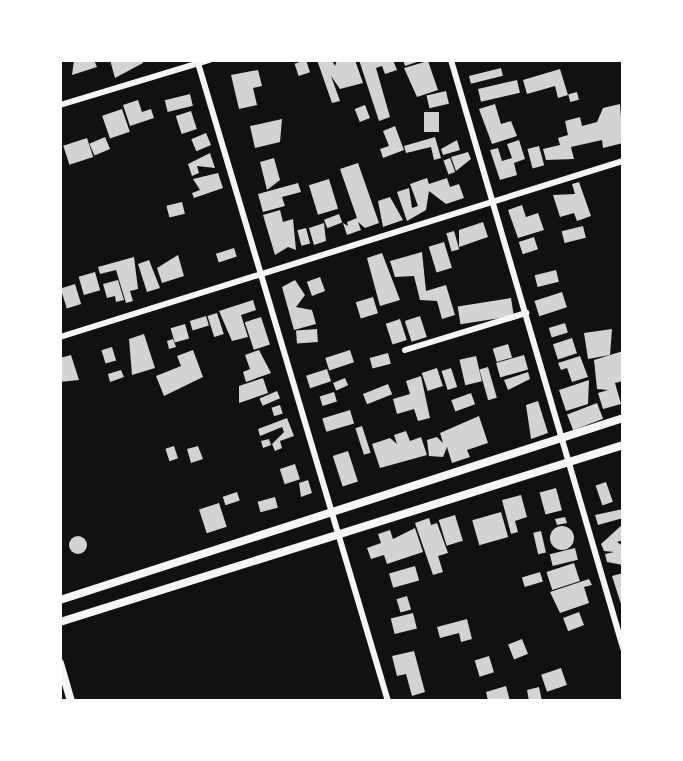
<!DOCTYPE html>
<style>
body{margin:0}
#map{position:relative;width:683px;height:761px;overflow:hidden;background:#111;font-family:Signika,sans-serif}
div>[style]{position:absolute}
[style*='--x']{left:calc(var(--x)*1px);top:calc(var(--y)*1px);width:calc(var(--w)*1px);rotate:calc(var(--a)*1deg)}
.building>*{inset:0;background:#d3d3d3;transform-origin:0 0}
.round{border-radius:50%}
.minor>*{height:6px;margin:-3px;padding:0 3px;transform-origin:3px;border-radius:3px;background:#f5f5f5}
.tertiary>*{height:8px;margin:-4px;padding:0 4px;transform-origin:4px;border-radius:4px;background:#f5f5f5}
span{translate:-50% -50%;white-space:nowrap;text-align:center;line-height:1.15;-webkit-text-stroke:5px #fff;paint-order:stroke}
.frame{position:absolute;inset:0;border:62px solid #fff;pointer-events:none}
</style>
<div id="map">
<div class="building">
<div style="clip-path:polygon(74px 60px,94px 60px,97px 67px,72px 75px)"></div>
<div style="clip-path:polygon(110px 60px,143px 60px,143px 63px,115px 78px)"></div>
<div style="left:306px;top:60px;width:13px;height:12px;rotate:72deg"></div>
<div style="clip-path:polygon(317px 60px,332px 60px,335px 66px,337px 60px,355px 60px,363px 83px,340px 89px,331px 76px,340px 101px,332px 103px)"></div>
<div style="clip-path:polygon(359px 60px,393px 60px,397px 70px,385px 74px,382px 66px,376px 68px,390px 117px,379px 121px)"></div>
<div style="clip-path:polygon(403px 60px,423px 60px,405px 66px)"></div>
<div style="clip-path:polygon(428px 61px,438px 90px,417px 97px,404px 68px)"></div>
<div style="left:501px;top:68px;width:8px;height:33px;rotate:76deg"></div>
<div style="clip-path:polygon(560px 69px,568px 95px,558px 98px,555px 86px,527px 94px,523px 80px)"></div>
<div style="clip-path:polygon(258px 70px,262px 86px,253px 88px,257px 105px,239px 109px,231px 75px)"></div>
<div style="left:517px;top:80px;width:13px;height:40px;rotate:77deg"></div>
<div style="left:446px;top:91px;width:13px;height:20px;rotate:77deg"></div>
<div style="left:577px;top:92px;width:8px;height:9px;rotate:76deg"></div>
<div style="left:190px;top:94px;width:12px;height:26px;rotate:76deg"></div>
<div style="clip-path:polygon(138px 100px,142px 112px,151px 109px,154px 118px,130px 126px,123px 105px)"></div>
<div style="clip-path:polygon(495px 104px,501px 124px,511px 121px,517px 136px,492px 144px,479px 109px)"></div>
<div style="clip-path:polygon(620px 104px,623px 143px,603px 148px,602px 140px,571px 147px,574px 159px,546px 160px,543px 149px,560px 145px,558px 138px,568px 135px,565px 121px,580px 117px,582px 126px,597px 122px,603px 108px)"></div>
<div style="left:365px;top:105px;width:14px;height:11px;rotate:69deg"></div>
<div style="left:122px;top:109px;width:24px;height:21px;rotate:71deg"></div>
<div style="left:191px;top:111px;width:19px;height:16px;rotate:72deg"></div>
<div style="left:424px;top:112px;width:15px;height:20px"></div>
<div style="clip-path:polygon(282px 119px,280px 142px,255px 148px,250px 126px)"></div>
<div style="clip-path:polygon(395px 126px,404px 150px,383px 158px,380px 149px,389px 146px,383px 131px)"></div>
<div style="left:206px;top:133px;width:13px;height:16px;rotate:67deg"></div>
<div style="left:105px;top:137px;width:13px;height:17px;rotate:67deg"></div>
<div style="clip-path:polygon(435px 137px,441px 158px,434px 160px,431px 147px,406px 153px,404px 146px)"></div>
<div style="left:87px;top:138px;width:20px;height:25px;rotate:72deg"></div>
<div style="clip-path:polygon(457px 140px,460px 150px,443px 155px,441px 149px)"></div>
<div style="clip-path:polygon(519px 140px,525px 159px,514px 163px,517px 175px,500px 180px,490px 150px,498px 148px,502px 161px,512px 158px,507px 144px)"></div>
<div style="left:539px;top:146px;width:20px;height:12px;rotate:75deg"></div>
<div style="clip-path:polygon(468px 152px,471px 159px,456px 171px,451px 157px)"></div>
<div style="clip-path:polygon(210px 153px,215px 168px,197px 166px,199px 173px,192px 176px,188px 164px)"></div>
<div style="clip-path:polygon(274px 158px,280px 180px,267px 190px,260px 162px)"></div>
<div style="left:450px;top:158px;width:15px;height:7px;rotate:70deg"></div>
<div style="clip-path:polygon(358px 163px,379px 223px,365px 228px,358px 222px,361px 230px,347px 235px,343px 223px,348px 226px,347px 222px,357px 218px,340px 169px)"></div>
<div style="clip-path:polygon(218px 173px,223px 188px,194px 198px,192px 193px,200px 190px,193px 179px)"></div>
<div style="clip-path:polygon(427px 178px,429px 184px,447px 178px,450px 187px,459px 184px,464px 198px,446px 204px,429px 191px,426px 210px,407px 221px,397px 192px,409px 188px,412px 208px,418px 206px,410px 184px)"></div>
<div style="left:329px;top:179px;width:31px;height:21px;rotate:73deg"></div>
<div style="clip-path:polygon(579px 182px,591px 216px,577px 221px,574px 213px,560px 217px,553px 195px,575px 194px,572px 184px)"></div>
<div style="clip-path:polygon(298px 183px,301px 192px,282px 197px,285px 206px,263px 212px,258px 194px)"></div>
<div style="clip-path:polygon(390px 197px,403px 220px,383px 227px,378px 201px)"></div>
<div style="left:182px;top:202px;width:12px;height:16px;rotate:76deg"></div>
<div style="clip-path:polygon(522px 205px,526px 217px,538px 213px,544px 230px,518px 238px,508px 210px)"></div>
<div style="clip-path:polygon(280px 210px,283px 222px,293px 219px,296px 250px,288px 247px,275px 255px,263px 215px)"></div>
<div style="left:339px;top:214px;width:9px;height:16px;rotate:69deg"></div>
<div style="clip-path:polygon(483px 222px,488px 237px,459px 247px,459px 230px)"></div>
<div style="clip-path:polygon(324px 223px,326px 241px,314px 245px,309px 228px)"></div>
<div style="left:583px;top:226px;width:12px;height:22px;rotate:76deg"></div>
<div style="left:306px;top:228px;width:16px;height:9px;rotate:75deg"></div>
<div style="left:454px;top:231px;width:19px;height:8px;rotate:74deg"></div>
<div style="left:534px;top:237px;width:13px;height:16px;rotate:72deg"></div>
<div style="left:444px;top:242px;width:27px;height:16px;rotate:73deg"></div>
<div style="left:234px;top:248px;width:9px;height:19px;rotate:72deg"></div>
<div style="clip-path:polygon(422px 252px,426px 291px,446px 285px,455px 315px,442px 319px,437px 301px,420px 300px,414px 276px,395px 277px,390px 261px)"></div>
<div style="clip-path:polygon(382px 253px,400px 300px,380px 306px,367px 258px)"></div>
<div style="clip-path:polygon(178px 255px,184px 276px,162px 283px,157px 268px)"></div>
<div style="clip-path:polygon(134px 257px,138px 289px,130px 291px,133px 301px,126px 303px,116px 270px,100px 274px,98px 267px)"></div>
<div style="clip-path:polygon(149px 260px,160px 288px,147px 292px,138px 264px)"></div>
<div style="left:556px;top:270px;width:12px;height:22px;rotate:76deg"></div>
<div style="left:95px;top:272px;width:19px;height:17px;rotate:74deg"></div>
<div style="left:320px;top:277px;width:15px;height:14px;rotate:70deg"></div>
<div style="clip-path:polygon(118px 280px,124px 300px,116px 302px,115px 296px,107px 298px,103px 284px)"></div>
<div style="clip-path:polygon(295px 280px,305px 295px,296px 307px,312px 310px,316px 324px,294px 330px,282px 287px)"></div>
<div style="left:75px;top:284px;width:21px;height:15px;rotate:73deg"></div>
<div style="left:562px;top:292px;width:16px;height:29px;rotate:72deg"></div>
<div style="left:373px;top:297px;width:17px;height:18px;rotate:73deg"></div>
<div style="left:511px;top:298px;width:18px;height:54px;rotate:81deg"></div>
<div style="clip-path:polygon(253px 300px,256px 310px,241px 315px,248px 337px,232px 341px,219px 311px)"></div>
<div style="left:217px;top:313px;width:22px;height:10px;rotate:72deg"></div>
<div style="left:206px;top:316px;width:10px;height:17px;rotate:73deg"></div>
<div style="left:420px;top:316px;width:22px;height:16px;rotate:72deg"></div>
<div style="left:261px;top:317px;width:29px;height:17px;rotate:72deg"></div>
<div style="left:400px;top:319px;width:22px;height:15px;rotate:72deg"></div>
<div style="left:565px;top:323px;width:10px;height:17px;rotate:73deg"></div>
<div style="left:185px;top:324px;width:15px;height:15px;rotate:74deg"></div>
<div style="left:317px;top:329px;width:13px;height:21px;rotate:86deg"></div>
<div style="clip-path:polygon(612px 329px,610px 355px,588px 359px,584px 333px)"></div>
<div style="clip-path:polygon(144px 334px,155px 368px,132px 375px,129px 339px)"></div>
<div style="left:572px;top:338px;width:16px;height:20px;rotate:72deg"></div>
<div style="clip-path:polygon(173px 339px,176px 347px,169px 349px,167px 341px)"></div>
<div style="left:508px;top:344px;width:14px;height:16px;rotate:73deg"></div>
<div style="left:112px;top:347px;width:14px;height:11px;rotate:73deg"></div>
<div style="clip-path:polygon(193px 350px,203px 377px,164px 396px,156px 376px,181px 366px,177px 356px)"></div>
<div style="clip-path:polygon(259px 350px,271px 373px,246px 382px,243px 372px,250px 369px,245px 355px)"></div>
<div style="left:350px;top:350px;width:13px;height:26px;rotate:72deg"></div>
<div style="clip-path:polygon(623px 351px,623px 381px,615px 383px,621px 404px,603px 409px,598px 393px,608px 390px,597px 389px,594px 360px)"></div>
<div style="left:388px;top:353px;width:11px;height:19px;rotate:75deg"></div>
<div style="clip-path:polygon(71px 355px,79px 380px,60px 382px,60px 358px)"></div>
<div style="left:524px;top:355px;width:15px;height:29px;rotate:74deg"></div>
<div style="left:476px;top:356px;width:26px;height:17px;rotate:77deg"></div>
<div style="clip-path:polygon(580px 356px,588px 377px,572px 382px,567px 368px,561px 370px,558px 363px)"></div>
<div style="left:488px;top:367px;width:32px;height:9px;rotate:74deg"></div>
<div style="left:437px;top:368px;width:19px;height:16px;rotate:72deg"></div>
<div style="left:451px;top:368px;width:20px;height:10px;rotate:72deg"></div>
<div style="left:327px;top:369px;width:13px;height:22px;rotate:72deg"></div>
<div style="clip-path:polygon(121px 370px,124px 377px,110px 382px,108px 374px)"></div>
<div style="clip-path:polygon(528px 372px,530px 379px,508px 390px,504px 380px)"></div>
<div style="clip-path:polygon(421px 376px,430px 418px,418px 421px,414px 409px,397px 414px,393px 399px,410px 394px,406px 381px)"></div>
<div style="clip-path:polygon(263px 378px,268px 393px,239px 403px,239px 386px)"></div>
<div style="left:345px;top:378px;width:8px;height:13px;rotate:67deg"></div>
<div style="clip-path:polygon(589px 380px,588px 404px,566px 411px,559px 390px)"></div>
<div style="left:388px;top:384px;width:11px;height:27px;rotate:68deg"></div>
<div style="left:277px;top:391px;width:8px;height:19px;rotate:67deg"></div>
<div style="left:334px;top:392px;width:10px;height:15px;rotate:73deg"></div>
<div style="left:471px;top:393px;width:12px;height:21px;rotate:70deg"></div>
<div style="clip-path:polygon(538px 401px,548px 433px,531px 439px,526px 405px)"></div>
<div style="left:597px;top:403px;width:17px;height:32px;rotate:69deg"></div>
<div style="left:280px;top:405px;width:9px;height:9px;rotate:72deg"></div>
<div style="left:350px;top:410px;width:14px;height:29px;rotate:73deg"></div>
<div style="clip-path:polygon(479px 416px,488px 443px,467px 450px,470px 457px,452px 463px,447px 447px,443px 457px,429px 456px,427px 440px,437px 437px,443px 443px,440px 433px)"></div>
<div style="clip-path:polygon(287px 418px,294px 436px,280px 441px,282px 448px,275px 451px,272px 444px,284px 432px,282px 427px,260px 436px,258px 429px)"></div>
<div style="left:362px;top:426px;width:28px;height:7px;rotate:72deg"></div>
<div style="clip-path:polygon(406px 431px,410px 441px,421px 437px,427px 455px,380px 468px,372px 444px,390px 438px,397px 444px,394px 435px)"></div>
<div style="clip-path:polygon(269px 439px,271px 445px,263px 448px,261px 441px)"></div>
<div style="left:174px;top:446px;width:13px;height:9px;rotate:72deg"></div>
<div style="clip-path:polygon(198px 446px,203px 459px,191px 463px,187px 449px)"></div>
<div style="left:348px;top:451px;width:32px;height:16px;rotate:72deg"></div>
<div style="left:295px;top:464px;width:16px;height:16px;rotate:72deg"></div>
<div style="clip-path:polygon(308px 480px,312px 493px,301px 497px,299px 483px)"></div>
<div style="left:606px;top:482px;width:21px;height:11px;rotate:71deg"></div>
<div style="left:556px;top:488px;width:23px;height:17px;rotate:75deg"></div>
<div style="left:237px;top:492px;width:9px;height:15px;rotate:72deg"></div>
<div style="clip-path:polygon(521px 495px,527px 517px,515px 521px,518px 532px,511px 534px,502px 500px)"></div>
<div style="left:275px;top:497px;width:11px;height:18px;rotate:75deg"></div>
<div style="left:219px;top:503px;width:25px;height:21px;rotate:72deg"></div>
<div style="clip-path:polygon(623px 509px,623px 518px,598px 525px,595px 515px)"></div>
<div style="left:501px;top:512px;width:26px;height:30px;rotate:74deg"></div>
<div style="left:455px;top:515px;width:27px;height:17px;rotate:73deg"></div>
<div style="clip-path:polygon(565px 517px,567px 523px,557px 525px,555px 519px)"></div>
<div style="clip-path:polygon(429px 518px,431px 525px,437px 523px,448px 553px,438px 556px,443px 572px,433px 575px,415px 523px)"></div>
<div style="clip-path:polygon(623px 524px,623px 540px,617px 542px,623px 546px,623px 565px,607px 562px,605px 554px,614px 552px,604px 551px,601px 544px)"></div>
<div class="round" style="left:550px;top:526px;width:24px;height:24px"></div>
<div style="clip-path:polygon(415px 528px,423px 552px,387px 564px,384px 555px,371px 559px,367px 548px,381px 543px,378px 534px,390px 530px,393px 539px)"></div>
<div style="left:541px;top:531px;width:22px;height:8px;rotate:77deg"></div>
<div class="round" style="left:69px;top:536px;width:18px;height:18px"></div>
<div style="left:575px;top:548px;width:12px;height:26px;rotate:76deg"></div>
<div style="left:574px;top:563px;width:19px;height:29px;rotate:72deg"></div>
<div style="left:415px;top:566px;width:15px;height:27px;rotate:74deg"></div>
<div style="left:540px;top:572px;width:10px;height:19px;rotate:73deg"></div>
<div style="clip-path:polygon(623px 573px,623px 603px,621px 604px,612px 576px)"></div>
<div style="clip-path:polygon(589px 579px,592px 585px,584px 587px,589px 603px,560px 613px,550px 592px)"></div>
<div style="left:407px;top:596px;width:14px;height:11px;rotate:73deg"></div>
<div style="left:579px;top:612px;width:14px;height:17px;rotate:69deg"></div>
<div style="left:413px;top:613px;width:16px;height:23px;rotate:76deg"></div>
<div style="clip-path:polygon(467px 619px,472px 639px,461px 642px,459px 633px,440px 638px,437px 627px)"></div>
<div style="left:522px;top:639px;width:16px;height:15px;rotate:68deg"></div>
<div style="clip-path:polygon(414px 651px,425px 692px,412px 696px,406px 674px,397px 676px,392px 656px)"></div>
<div style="left:489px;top:656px;width:17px;height:15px;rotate:73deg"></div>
<div style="left:561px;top:668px;width:18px;height:21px;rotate:71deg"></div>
<div style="clip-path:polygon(506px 686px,510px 701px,488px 701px,486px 692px)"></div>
<div style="clip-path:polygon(539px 687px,542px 701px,529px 701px,527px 690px)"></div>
</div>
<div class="minor">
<div style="--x:451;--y:60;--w:613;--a:73.69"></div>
<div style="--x:198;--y:63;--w:666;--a:73.42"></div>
<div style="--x:60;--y:105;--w:156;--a:-16.8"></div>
<div style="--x:60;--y:337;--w:590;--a:-17.36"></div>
<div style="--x:405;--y:350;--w:127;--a:-17"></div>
</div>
<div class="tertiary">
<div style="--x:60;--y:600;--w:592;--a:-17.91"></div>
<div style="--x:60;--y:622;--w:590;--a:-17.45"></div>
<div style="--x:60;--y:663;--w:40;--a:74"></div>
</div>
<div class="frame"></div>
</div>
